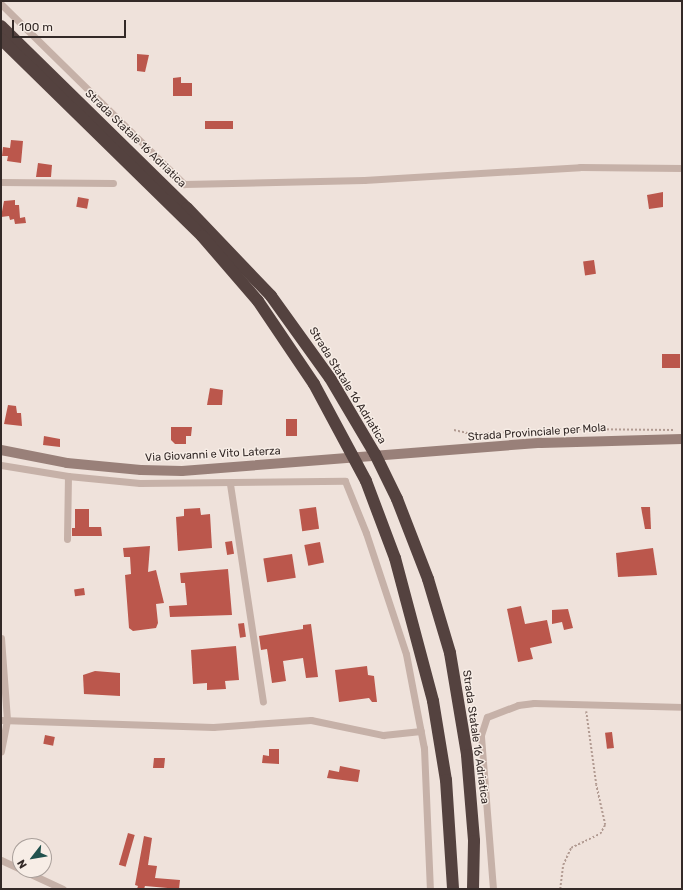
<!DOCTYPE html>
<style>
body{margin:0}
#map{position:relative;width:683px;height:890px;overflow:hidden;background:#efe2db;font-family:Rubik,sans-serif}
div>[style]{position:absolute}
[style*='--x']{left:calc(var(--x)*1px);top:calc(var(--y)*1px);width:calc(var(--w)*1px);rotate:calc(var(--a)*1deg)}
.building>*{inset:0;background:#bb574c;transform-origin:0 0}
.path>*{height:1.5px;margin-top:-0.75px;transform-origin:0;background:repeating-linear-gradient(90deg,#b29b92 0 2px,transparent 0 4px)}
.street>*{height:7px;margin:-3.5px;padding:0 3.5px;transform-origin:3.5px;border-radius:3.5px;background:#c6b1a8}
.secondary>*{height:10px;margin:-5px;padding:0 5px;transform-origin:5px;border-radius:5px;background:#998079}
.highway>*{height:12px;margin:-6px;padding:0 6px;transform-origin:6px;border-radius:6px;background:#54423f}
span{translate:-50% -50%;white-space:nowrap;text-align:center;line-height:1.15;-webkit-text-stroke:3px #f7ede6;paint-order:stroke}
.street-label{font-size:11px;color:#332927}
.frame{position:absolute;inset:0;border:2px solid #332927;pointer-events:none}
.north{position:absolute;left:12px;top:838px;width:40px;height:40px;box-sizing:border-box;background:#f7ede6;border:1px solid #a99f9a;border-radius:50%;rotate:239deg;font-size:11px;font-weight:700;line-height:16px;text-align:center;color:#332927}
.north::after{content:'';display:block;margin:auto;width:14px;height:18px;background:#21514d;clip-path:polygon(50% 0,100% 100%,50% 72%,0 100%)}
.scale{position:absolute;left:12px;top:20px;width:114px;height:18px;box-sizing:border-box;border:2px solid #332927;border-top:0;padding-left:5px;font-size:12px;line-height:14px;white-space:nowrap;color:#332927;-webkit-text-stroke:3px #f7ede6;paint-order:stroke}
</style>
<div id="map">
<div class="building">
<div style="clip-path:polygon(137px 54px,149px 55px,145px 72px,137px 71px)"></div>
<div style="clip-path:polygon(181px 77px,181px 83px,192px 83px,192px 96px,173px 96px,173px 78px)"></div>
<div style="left:205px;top:121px;width:28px;height:8px"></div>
<div style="clip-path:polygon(11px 140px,23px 141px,21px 163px,7px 161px,8px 156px,2px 156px,3px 147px,10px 148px)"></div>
<div style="clip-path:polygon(38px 163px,52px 165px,51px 177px,36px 177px)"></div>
<div style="clip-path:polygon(663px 192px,663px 207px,649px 209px,647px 195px)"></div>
<div style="left:78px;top:197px;width:11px;height:10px;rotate:10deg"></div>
<div style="clip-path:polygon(15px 200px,15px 205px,19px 205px,20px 218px,25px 217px,26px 223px,15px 224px,14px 219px,10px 220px,9px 216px,1px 217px,4px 201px)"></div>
<div style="left:594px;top:260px;width:14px;height:11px;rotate:82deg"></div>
<div style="left:662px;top:354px;width:18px;height:14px"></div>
<div style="clip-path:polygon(210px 388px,223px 390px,222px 405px,207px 405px)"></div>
<div style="clip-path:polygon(8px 405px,16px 406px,17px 413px,21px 413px,22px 426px,4px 424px)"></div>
<div style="left:286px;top:419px;width:11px;height:17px"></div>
<div style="clip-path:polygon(171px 427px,192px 427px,191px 436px,186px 436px,186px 444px,175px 444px,171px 440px)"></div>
<div style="clip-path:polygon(44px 436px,60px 439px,60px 447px,43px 445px)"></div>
<div style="left:316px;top:507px;width:22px;height:17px;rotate:82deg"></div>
<div style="clip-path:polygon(641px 507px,650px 507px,651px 529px,645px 529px)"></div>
<div style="clip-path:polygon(200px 508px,201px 515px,210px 514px,212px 548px,178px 551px,176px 517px,184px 516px,184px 509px)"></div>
<div style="clip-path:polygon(75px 509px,89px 509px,89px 527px,101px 527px,102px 536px,72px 536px,72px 528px,75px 528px)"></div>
<div style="left:232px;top:541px;width:13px;height:7px;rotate:81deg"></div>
<div style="left:320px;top:542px;width:21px;height:16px;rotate:79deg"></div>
<div style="clip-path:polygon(150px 546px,148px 572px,156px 570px,164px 603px,156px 604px,158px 623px,156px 628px,133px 631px,129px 628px,125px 575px,131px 574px,130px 557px,124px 557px,123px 548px)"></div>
<div style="clip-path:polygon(653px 548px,657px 575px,618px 577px,616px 553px)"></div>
<div style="left:292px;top:554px;width:24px;height:29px;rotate:81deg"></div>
<div style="clip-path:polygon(228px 569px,232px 615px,170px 617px,169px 606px,187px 605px,185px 583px,181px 583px,180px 573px)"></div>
<div style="left:84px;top:588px;width:7px;height:10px;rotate:82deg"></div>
<div style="clip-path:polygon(521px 606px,525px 624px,547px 620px,552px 643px,530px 648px,533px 659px,518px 662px,507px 609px)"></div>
<div style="clip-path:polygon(568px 609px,573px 628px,564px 630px,562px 622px,552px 624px,552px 610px)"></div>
<div style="left:244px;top:623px;width:14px;height:6px;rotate:82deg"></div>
<div style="clip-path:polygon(311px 624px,318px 677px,306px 678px,303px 658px,283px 661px,286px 681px,272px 683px,267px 649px,261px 650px,259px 636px,303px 629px,303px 625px)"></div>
<div style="clip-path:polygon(236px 646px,239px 680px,225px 681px,226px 689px,207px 690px,207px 683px,193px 684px,191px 650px)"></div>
<div style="clip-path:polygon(367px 666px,368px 675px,374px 676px,377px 702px,372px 702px,369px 698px,339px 702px,335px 670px)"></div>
<div style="clip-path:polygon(95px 671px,120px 673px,120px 696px,84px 694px,83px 675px)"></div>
<div style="left:612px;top:732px;width:16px;height:7px;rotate:83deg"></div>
<div style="left:45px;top:735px;width:10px;height:9px;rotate:11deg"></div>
<div style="clip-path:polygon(269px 749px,279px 749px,279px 764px,262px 763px,263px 755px,269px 756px)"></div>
<div style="clip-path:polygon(154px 758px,165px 758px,164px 768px,153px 768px)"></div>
<div style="clip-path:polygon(340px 766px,360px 770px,358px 782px,327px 778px,329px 770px,339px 772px)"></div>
<div style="left:128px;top:833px;width:7px;height:33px;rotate:16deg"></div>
<div style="clip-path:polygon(144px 836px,152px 838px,148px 865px,157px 866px,155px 878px,180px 880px,179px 889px,145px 886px,144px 889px,137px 889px,138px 886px,135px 885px)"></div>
</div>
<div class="path">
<div style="--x:454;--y:430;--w:17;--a:13"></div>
<div style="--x:471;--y:434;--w:96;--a:-3"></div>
<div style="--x:567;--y:429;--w:108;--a:0.5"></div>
<div style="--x:560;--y:889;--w:24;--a:-83"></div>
<div style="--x:563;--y:865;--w:19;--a:-65"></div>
<div style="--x:571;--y:848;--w:32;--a:-26"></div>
<div style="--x:600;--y:834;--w:10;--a:-61"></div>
<div style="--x:605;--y:825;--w:41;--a:-102.7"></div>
<div style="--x:596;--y:785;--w:74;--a:-97.8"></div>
</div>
<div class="street">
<div style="--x:1;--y:4;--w:257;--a:44.5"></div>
<div style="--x:184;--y:184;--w:180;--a:-1.3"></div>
<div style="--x:364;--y:180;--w:216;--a:-3.4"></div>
<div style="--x:580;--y:167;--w:102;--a:0.6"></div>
<div style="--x:1;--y:182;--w:112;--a:0.5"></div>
<div style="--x:1;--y:465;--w:68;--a:9.3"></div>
<div style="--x:68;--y:476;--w:72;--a:5.6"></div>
<div style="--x:140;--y:483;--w:205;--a:-0.6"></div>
<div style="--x:345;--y:481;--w:56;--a:68"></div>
<div style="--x:366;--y:533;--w:127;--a:71.7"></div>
<div style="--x:406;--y:654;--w:96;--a:79.2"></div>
<div style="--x:424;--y:748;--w:141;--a:87.6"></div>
<div style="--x:230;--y:484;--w:220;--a:81.4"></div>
<div style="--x:67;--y:539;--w:63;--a:-89.1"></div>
<div style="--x:1;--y:638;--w:82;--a:85.8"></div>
<div style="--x:7;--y:720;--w:32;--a:101"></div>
<div style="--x:1;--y:720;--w:212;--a:1.9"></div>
<div style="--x:213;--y:727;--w:98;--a:-4.1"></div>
<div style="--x:311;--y:720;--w:74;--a:11.8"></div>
<div style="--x:383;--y:735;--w:38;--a:-6"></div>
<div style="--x:1;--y:860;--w:21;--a:25"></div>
<div style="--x:22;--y:870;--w:45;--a:24.9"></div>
<div style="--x:493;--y:889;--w:154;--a:-94.5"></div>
<div style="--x:481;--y:735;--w:19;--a:-72"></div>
<div style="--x:487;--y:717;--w:33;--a:-21"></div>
<div style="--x:518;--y:705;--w:16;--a:-7"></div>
<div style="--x:534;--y:703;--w:148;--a:1.5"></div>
</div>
<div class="secondary">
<div style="--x:1;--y:450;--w:67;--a:11.1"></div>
<div style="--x:67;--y:463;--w:74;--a:5.4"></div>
<div style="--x:141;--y:470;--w:41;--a:1.4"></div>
<div style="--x:182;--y:471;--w:360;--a:-4.5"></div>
<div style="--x:541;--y:443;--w:141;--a:-1.6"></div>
</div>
<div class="highway">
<div style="--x:1;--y:26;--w:260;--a:44.4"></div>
<div style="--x:187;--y:208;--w:122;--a:46.3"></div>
<div style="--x:271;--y:296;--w:101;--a:54.3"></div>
<div style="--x:330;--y:378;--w:88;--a:59.4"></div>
<div style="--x:375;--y:454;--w:50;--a:63.9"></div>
<div style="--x:397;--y:499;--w:86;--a:68.8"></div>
<div style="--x:428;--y:579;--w:77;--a:73.4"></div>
<div style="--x:450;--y:653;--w:103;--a:80.5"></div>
<div style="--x:467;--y:755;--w:86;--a:85.3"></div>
<div style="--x:474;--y:841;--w:48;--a:91.2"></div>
<div style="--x:1;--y:39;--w:281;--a:44.4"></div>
<div style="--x:202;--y:236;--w:86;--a:49.3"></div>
<div style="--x:258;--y:301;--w:100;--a:56"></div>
<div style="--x:314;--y:384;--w:110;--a:61.8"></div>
<div style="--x:366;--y:481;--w:82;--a:69.4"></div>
<div style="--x:395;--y:558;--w:148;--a:75.1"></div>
<div style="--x:433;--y:701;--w:80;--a:80.7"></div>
<div style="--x:446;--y:780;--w:109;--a:86.3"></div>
</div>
<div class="street-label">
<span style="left:135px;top:139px;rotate:44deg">Strada Statale 16 Adriatica</span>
<span style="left:347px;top:386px;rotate:58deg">Strada Statale 16 Adriatica</span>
<span style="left:537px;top:433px;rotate:-4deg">Strada Provinciale per Mola</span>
<span style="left:213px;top:455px;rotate:-3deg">Via Giovanni e Vito Laterza</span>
<span style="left:475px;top:737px;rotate:82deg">Strada Statale 16 Adriatica</span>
</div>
<div class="frame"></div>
<div class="north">N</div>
<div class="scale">100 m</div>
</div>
